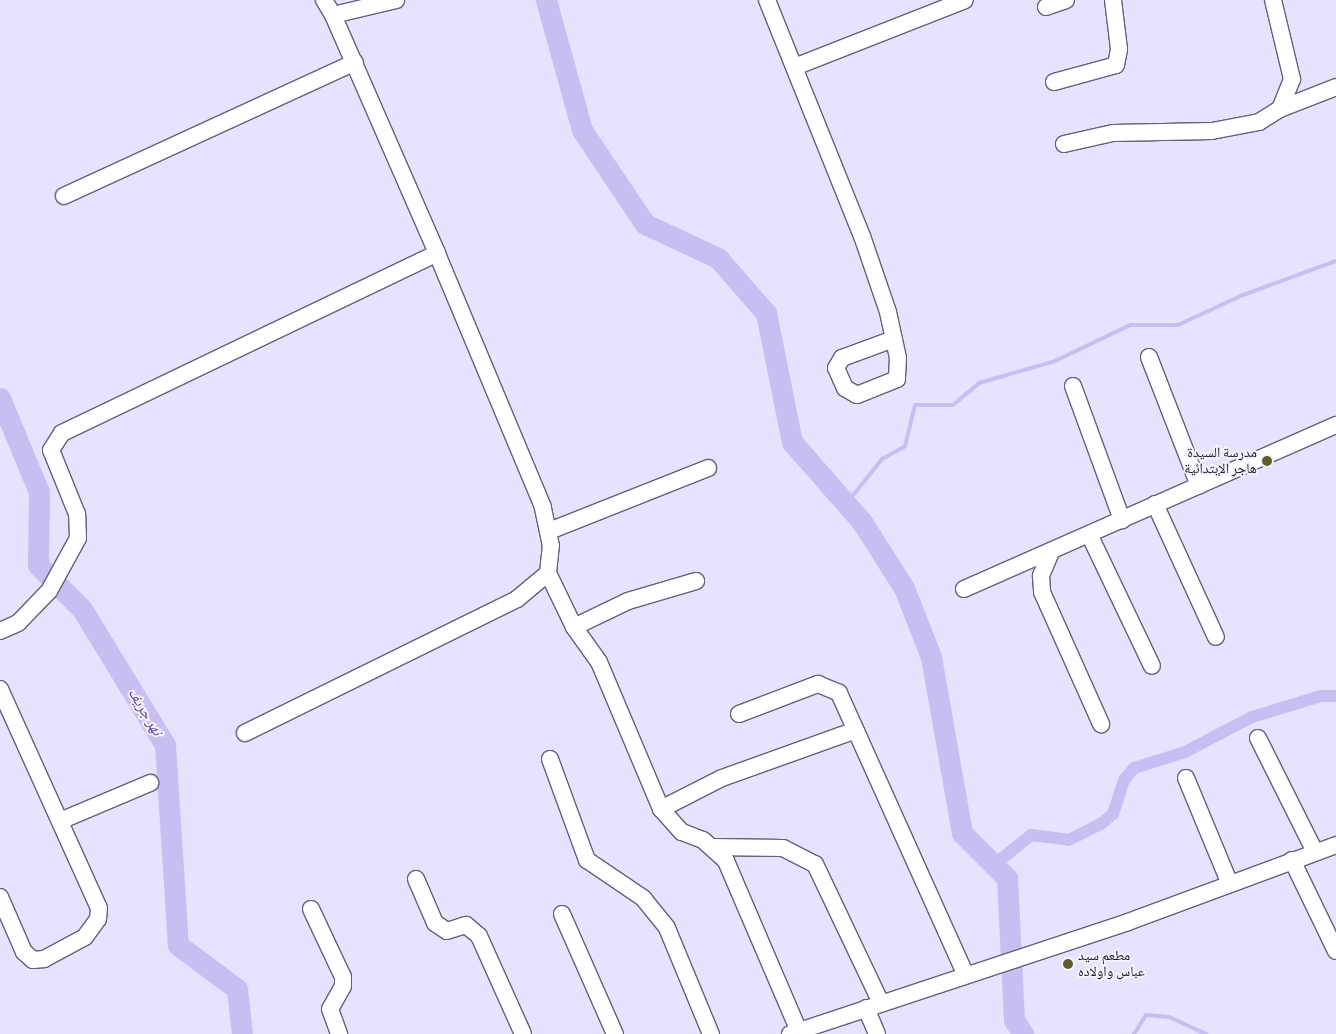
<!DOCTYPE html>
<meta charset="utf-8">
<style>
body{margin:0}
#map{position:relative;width:1336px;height:1034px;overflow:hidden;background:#e7e2fe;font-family:"Source Sans 3","Noto Naskh Arabic",sans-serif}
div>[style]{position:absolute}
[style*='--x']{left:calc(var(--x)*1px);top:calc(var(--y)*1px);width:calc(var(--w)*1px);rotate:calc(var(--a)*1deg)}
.stream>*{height:4px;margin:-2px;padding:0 2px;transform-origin:2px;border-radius:2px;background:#c8bef2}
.canal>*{height:12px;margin:-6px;padding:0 6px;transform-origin:6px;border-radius:6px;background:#c8bef2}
.river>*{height:21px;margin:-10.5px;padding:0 10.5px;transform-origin:10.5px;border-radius:10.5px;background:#c8bef2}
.roads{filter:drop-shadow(1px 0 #656079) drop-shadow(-1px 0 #656079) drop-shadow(0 1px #656079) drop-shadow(0 -1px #656079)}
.minor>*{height:16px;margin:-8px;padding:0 8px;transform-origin:8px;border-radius:8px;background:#fff}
.dots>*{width:14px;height:14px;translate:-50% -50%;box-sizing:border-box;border:2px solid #f4f2fd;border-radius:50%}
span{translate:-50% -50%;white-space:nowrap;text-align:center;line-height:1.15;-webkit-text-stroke:4px #f4f2fd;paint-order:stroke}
.poi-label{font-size:14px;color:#1b1923}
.right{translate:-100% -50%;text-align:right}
.left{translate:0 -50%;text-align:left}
.water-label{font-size:15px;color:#5b3c9e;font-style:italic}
</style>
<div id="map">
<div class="stream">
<div style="--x:846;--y:504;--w:58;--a:-51.3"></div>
<div style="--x:882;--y:459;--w:26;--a:-29"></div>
<div style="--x:905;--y:446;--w:42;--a:-76.3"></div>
<div style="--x:915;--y:405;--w:38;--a:0"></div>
<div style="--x:953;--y:405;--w:34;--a:-40"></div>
<div style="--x:979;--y:383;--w:79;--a:-16.1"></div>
<div style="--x:1055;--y:361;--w:83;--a:-25.6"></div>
<div style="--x:1130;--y:325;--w:48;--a:0"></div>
<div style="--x:1178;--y:325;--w:72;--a:-24.8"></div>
<div style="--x:1243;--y:295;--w:99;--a:-20.1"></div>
<div style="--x:1134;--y:1034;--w:22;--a:-58"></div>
<div style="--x:1146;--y:1015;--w:23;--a:5"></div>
<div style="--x:1169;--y:1017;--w:41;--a:24.7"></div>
</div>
<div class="canal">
<div style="--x:994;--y:865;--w:48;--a:-39"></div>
<div style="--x:1031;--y:835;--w:38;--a:7"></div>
<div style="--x:1069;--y:840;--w:36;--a:-27"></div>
<div style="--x:1101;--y:824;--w:16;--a:-40"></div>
<div style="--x:1113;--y:814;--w:36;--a:-72"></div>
<div style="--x:1124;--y:780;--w:16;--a:-50"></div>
<div style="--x:1134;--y:768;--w:53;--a:-17.4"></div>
<div style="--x:1185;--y:752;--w:76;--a:-27.6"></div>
<div style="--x:1252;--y:717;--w:72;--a:-16.9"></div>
<div style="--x:1321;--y:696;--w:15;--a:0"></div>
</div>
<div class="river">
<div style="--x:546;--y:0;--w:135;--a:74.5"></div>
<div style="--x:582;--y:130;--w:113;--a:56.2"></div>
<div style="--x:645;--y:224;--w:81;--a:25"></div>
<div style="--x:718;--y:258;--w:73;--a:48.9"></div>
<div style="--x:766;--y:313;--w:132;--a:78.6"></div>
<div style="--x:792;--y:442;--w:106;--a:48.8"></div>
<div style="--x:862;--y:522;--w:78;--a:57.5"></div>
<div style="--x:904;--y:588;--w:74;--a:68.6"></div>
<div style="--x:931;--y:657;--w:179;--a:80"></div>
<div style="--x:962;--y:833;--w:64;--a:45"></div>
<div style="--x:1007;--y:878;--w:142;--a:87.2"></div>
<div style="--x:1014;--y:1020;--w:17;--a:57"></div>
<div style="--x:0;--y:398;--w:102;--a:67.5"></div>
<div style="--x:39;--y:492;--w:73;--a:90.8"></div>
<div style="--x:38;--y:565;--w:62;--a:45"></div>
<div style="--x:82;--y:609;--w:159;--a:58.6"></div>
<div style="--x:165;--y:745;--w:200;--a:86.3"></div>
<div style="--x:178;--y:945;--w:74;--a:36.7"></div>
<div style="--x:237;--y:989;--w:45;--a:83.7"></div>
</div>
<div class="roads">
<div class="minor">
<div style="--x:324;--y:0;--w:17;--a:59"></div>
<div style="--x:767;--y:0;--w:254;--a:68.1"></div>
<div style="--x:862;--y:236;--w:80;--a:71.1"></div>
<div style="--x:888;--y:312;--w:47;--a:77.7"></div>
<div style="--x:898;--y:358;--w:21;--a:93"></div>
<div style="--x:897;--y:379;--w:43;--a:158.2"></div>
<div style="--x:857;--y:395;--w:14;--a:-150"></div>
<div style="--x:845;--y:388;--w:22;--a:-114"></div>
<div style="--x:836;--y:368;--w:12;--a:-59"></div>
<div style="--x:842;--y:358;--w:55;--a:-20.1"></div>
<div style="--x:1046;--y:7;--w:21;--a:-19"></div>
<div style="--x:797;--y:66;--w:180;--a:-21.4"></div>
<div style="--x:1054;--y:82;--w:64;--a:-15.3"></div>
<div style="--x:1116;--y:65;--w:16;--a:-79"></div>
<div style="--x:1119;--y:49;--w:49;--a:-97"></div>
<div style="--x:1280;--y:109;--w:60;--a:-21.4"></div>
<div style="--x:1064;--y:144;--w:50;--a:-12.7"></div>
<div style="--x:1113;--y:133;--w:99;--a:-1.2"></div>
<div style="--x:1212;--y:131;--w:48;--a:-10.8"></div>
<div style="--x:1259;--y:122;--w:25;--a:-32"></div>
<div style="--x:1280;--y:109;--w:32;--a:-68"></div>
<div style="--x:1292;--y:79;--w:81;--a:-103.5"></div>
<div style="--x:64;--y:196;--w:320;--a:-24.7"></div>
<div style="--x:1149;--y:357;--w:138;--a:68.8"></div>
<div style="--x:1073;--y:386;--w:143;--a:69.9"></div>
<div style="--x:1155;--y:504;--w:146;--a:65.4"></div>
<div style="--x:549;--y:531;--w:171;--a:-21.6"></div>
<div style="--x:1089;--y:534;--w:146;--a:64.5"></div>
<div style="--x:1051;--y:552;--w:26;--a:113"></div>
<div style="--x:1041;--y:576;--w:16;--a:86"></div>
<div style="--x:1042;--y:592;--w:145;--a:65.9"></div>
<div style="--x:548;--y:573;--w:60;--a:64.3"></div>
<div style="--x:574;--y:627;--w:43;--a:54.5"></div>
<div style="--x:599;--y:662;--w:160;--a:67.1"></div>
<div style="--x:661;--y:809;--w:31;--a:48"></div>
<div style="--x:682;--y:832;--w:22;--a:21"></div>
<div style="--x:703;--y:840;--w:31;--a:42"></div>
<div style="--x:726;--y:861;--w:185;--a:66.8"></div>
<div style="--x:964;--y:589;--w:407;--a:-23.8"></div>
<div style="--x:574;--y:627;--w:60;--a:-25.7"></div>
<div style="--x:628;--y:601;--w:71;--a:-16.4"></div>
<div style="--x:0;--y:631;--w:20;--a:-24"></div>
<div style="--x:18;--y:623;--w:45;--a:-45.9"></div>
<div style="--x:49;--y:591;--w:60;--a:-61.3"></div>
<div style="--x:78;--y:538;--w:24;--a:-92"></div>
<div style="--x:77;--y:514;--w:69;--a:-112.1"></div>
<div style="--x:51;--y:450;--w:20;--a:-57"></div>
<div style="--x:62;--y:433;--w:416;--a:-25.6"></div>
<div style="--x:437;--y:253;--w:260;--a:-113.6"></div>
<div style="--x:333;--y:15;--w:65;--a:-13.4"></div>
<div style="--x:0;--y:689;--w:240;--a:65.7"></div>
<div style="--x:99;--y:908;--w:11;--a:95"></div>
<div style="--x:98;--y:919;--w:22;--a:126"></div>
<div style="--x:85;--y:937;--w:47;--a:151.8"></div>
<div style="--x:44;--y:959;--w:11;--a:175"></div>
<div style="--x:33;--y:960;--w:12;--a:-138"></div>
<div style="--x:24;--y:952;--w:60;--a:-113.6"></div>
<div style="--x:739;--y:714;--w:85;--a:-20.8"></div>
<div style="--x:818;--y:684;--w:23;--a:23"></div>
<div style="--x:839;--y:693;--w:308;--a:65.8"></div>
<div style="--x:245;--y:733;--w:303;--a:-26.2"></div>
<div style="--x:517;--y:599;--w:40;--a:-40"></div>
<div style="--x:548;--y:573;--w:27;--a:-84"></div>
<div style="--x:551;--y:546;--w:40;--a:-102"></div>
<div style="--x:543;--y:507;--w:275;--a:-112.7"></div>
<div style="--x:1258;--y:738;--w:127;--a:63.4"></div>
<div style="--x:550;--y:759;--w:108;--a:69.9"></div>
<div style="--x:587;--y:860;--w:68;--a:34.2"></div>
<div style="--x:643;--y:898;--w:38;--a:51"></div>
<div style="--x:667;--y:928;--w:115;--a:67.5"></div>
<div style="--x:1186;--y:778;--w:113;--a:67.5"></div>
<div style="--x:661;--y:809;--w:68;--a:-26.9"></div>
<div style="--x:722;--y:778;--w:142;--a:-19.7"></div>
<div style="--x:60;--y:821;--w:98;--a:-22.9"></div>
<div style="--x:713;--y:847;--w:70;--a:0.8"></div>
<div style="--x:783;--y:848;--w:36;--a:27"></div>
<div style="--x:815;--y:864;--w:154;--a:64.6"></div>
<div style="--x:1292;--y:860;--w:101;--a:64.2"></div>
<div style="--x:416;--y:879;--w:48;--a:66.6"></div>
<div style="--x:435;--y:923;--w:14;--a:34"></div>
<div style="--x:447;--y:931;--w:20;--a:-18"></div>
<div style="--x:466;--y:925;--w:17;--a:40"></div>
<div style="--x:479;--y:936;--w:107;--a:65.8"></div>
<div style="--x:311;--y:909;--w:75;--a:64.8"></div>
<div style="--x:343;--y:977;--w:9;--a:90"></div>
<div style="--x:343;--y:986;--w:26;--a:119"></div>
<div style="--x:330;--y:1009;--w:27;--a:70"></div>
<div style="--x:562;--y:914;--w:131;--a:66.2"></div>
<div style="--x:866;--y:1008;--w:28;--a:67"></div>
<div style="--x:790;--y:1034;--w:356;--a:-18.3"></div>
<div style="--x:1128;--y:922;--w:222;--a:-20.3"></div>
</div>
</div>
<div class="dots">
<div style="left:1267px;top:461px;background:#5d5d2a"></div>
<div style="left:1068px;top:964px;background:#5d5d2a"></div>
</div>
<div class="poi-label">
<span class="right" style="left:1257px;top:461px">مدرسة السيدة<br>هاجر الإبتدائية</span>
<span class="left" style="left:1078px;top:964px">مطعم سيد<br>عباس واولاده</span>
</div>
<div class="water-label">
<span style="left:145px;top:712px;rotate:59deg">نهر جريف</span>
</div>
</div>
